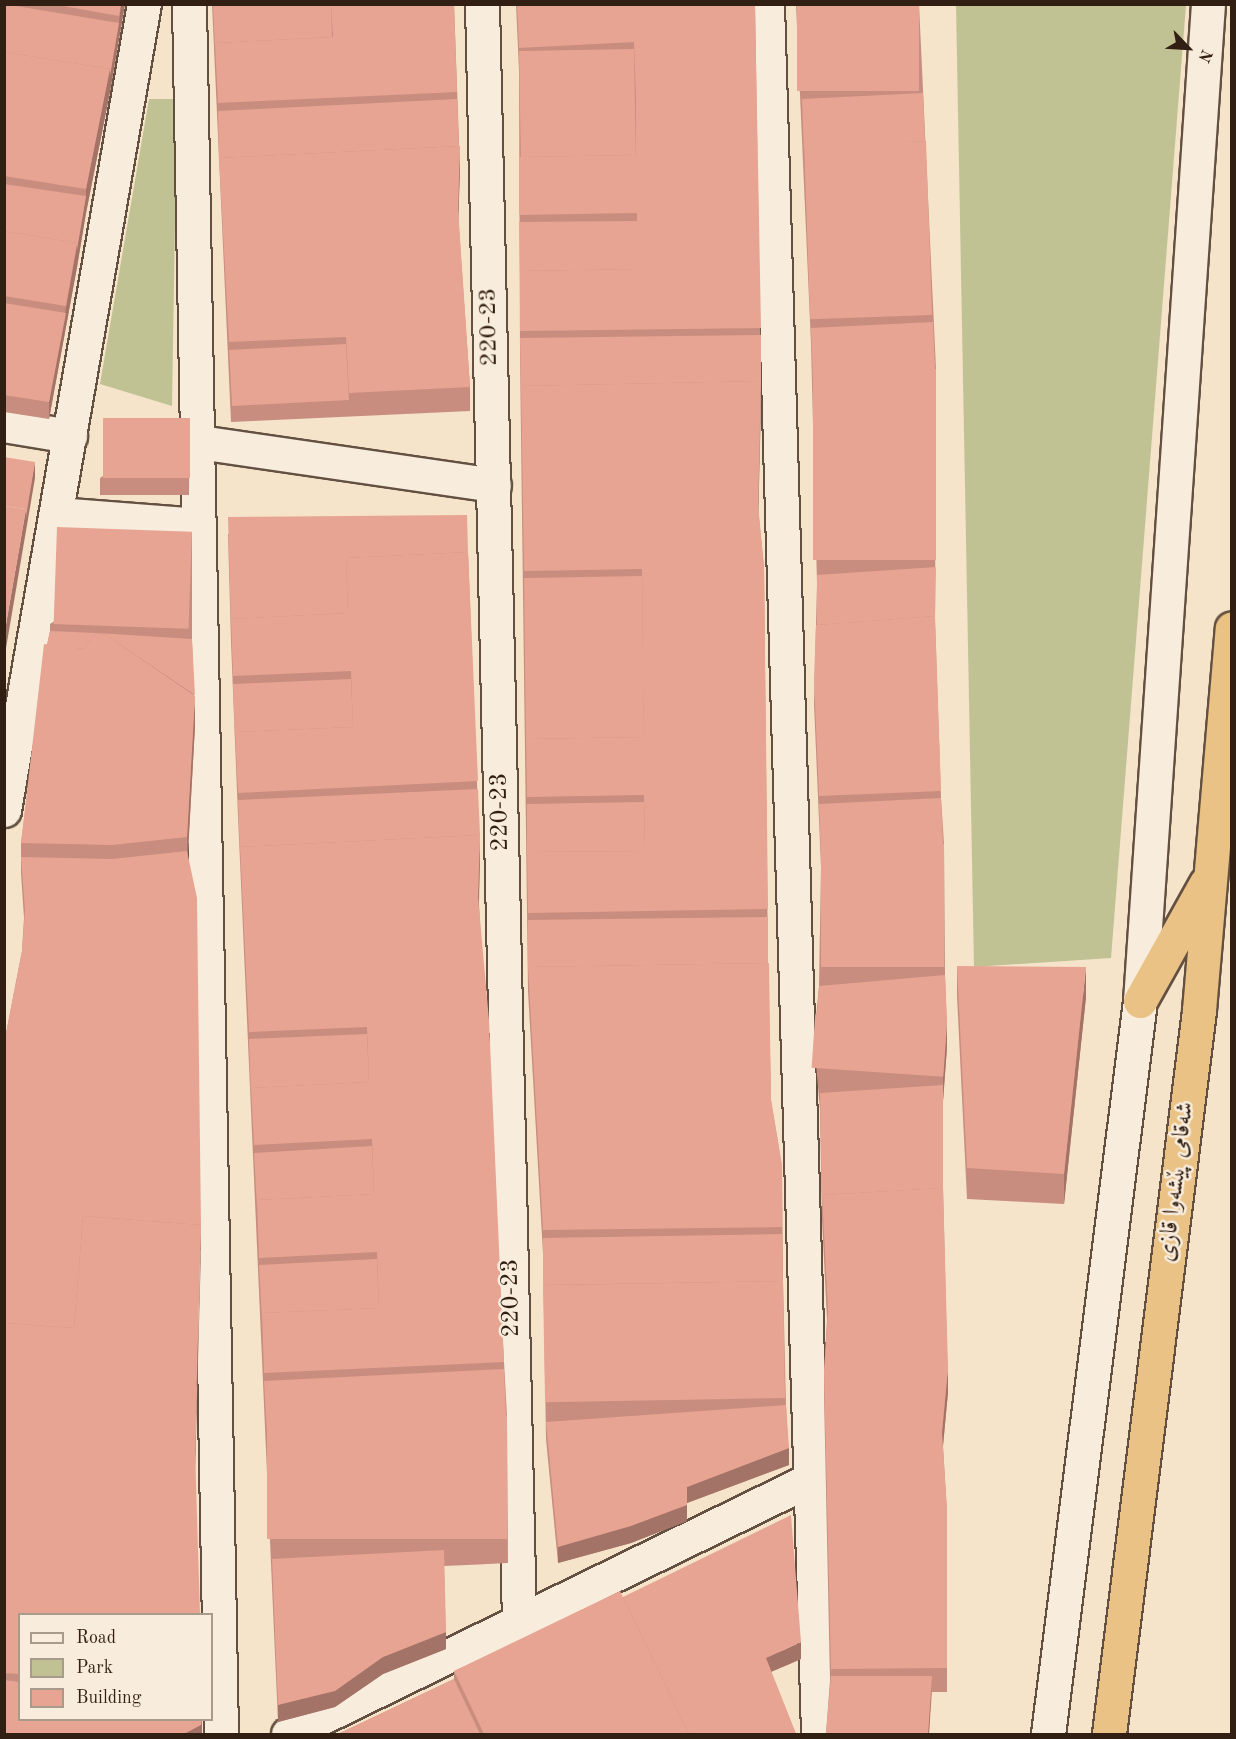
<!DOCTYPE html>
<meta charset="utf-8">
<style>
body{margin:0}
#map{position:relative;width:1236px;height:1739px;overflow:hidden;background:#f5e3ca;font-family:"Old Standard TT",Amiri,serif}
div>[style]{position:absolute}
[style*='--x']{left:calc(var(--x)*1px);top:calc(var(--y)*1px);width:calc(var(--w)*1px);rotate:calc(var(--a)*1deg)}
.green>*{inset:0;background:#c1c293}
.roads{filter:drop-shadow(2px 0 #635041) drop-shadow(-2px 0 #635041) drop-shadow(0 2px #635041) drop-shadow(0 -2px #635041)}
.minor>*{height:33px;margin:-16.5px;padding:0 16.5px;transform-origin:16.5px;border-radius:16.5px;background:#f8eddd}
.tertiary>*{height:33px;margin:-16.5px;padding:0 16.5px;transform-origin:16.5px;border-radius:16.5px;background:#f8eddd}
.trunk>*{height:33px;margin:-16.5px;padding:0 16.5px;transform-origin:16.5px;border-radius:16.5px;background:#eac285}
.wall>*{inset:0;background:#c88d7e}
.shaded-wall>*{inset:0;background:#a27366}
.building>*{inset:0;background:#e8a492;transform-origin:0 0}
span{translate:-50% -50%;white-space:nowrap;text-align:center;line-height:1.15;-webkit-text-stroke:5px #f8eddd;paint-order:stroke}
.street-label{font-size:24px;color:#321f13}
.frame{position:absolute;inset:0;border:6px solid #321f13;pointer-events:none}
.legend{position:absolute;left:18px;top:1613px;width:195px;height:108px;box-sizing:border-box;background:#f8eddd;border:2px solid #a99b8c;margin:0;padding:8px 10px;list-style:none;font-size:18px;color:#321f13}
.legend li{display:flex;align-items:center;gap:12px;height:30px}
.legend b{width:30px;border:2px solid #a99b8c}
.north{position:absolute;left:1158px;top:18px;width:60px;height:60px;-webkit-text-stroke:4px #f8eddd;paint-order:stroke;rotate:115deg;font-size:16px;font-weight:700;line-height:24px;text-align:center;color:#321f13}
.north::after{content:'';display:block;margin:auto;width:21px;height:27px;background:#321f13;clip-path:polygon(50% 0,100% 100%,50% 72%,0 100%)}
</style>
<div id="map">
<div class="green">
<div style="clip-path:polygon(956px 5px,1186px 5px,1111px 958px,974px 967px)"></div>
<div style="clip-path:polygon(149px 99px,177px 99px,172px 406px,100px 384px)"></div>
</div>
<div class="roads">
<div class="minor">
<div style="--x:189;--y:4;--w:1730;--a:88.94"></div>
<div style="--x:482;--y:4;--w:1617;--a:88.69"></div>
<div style="--x:767;--y:4;--w:1731;--a:88.31"></div>
<div style="--x:4;--y:425;--w:67;--a:9.5"></div>
<div style="--x:199;--y:442;--w:298;--a:8.3"></div>
<div style="--x:57;--y:514;--w:142;--a:4.4"></div>
<div style="--x:4;--y:810;--w:818;--a:-80.15"></div>
<div style="--x:288;--y:1734;--w:582;--a:-25.99"></div>
</div>
<div class="tertiary">
<div style="--x:1048;--y:1734;--w:739;--a:-82.85"></div>
<div style="--x:1140;--y:1001;--w:999;--a:-86.1"></div>
</div>
<div class="trunk">
<div style="--x:1140;--y:1001;--w:135;--a:-60.8"></div>
<div style="--x:1109;--y:1734;--w:730;--a:-82.91"></div>
<div style="--x:1199;--y:1010;--w:383;--a:-85.1"></div>
</div>
</div>
<div class="wall">
<div style="clip-path:polygon(4px 4px,125px 4px,110px 92px,86px 213px,77px 267px,49px 419px,4px 412px)"></div>
<div style="clip-path:polygon(212px 4px,454px 4px,460px 169px,458px 215px,470px 387px,470px 411px,231px 422px)"></div>
<div style="clip-path:polygon(516px 4px,755px 4px,761px 381px,758px 509px,764px 567px,768px 963px,771px 1100px,782px 1166px,783px 1281px,786px 1405px,789px 1465px,687px 1503px,687px 1521px,631px 1543px,558px 1563px,546px 1439px,543px 1254px,528px 991px,520px 355px,519px 71px)"></div>
<div style="clip-path:polygon(796px 4px,919px 4px,936px 369px,935px 622px,941px 798px,944px 844px,945px 975px,947px 1029px,947px 1047px,943px 1101px,943px 1188px,948px 1392px,943px 1446px,947px 1512px,947px 1692px,932px 1692px,929px 1734px,826px 1734px,830px 1680px,824px 1396px,824px 1372px,827px 1320px,822px 1219px,820px 1110px,815px 1052px,815px 1028px,819px 986px,821px 867px,814px 704px,817px 584px,811px 344px)"></div>
<div style="clip-path:polygon(190px 418px,189px 495px,100px 495px,100px 478px)"></div>
<div style="clip-path:polygon(192px 532px,192px 641px,195px 726px,188px 855px,201px 1249px,20px 1614px,20px 1719px,202px 1719px,202px 1734px,4px 1734px,4px 1044px,22px 951px,24px 918px,21px 873px,21px 843px,47px 645px,50px 631px,50px 624px)"></div>
<div style="clip-path:polygon(228px 534px,468px 552px,480px 859px,479px 904px,507px 1416px,508px 1563px,444px 1566px,446px 1649px,383px 1674px,335px 1707px,278px 1722px,238px 816px,231px 642px)"></div>
<div style="clip-path:polygon(957px 966px,1086px 997px,1064px 1204px,967px 1199px,957px 996px)"></div>
<div style="clip-path:polygon(623px 1597px,801px 1659px,771px 1672px,796px 1734px,338px 1734px,454px 1679px,454px 1671px)"></div>
</div>
<div class="shaded-wall">
<div style="clip-path:polygon(121px 4px,125px 4px,110px 92px,86px 213px,86px 189px,119px 23px)"></div>
<div style="clip-path:polygon(460px 146px,460px 169px,458px 232px,458px 208px)"></div>
<div style="clip-path:polygon(86px 196px,86px 213px,77px 267px,49px 419px,49px 402px)"></div>
<div style="clip-path:polygon(761px 381px,761px 405px,758px 528px,758px 504px)"></div>
<div style="clip-path:polygon(35px 462px,35px 478px,4px 660px,4px 636px,26px 509px)"></div>
<div style="clip-path:polygon(195px 696px,195px 726px,187px 868px,187px 837px)"></div>
<div style="clip-path:polygon(480px 835px,480px 859px,478px 921px,478px 897px)"></div>
<div style="clip-path:polygon(1086px 967px,1086px 997px,1064px 1204px,1064px 1174px)"></div>
<div style="clip-path:polygon(947px 1023px,947px 1047px,943px 1101px,943px 1077px)"></div>
<div style="clip-path:polygon(201px 1225px,201px 1249px,195px 1475px,195px 1451px)"></div>
<div style="clip-path:polygon(948px 1368px,948px 1392px,942px 1456px,942px 1432px)"></div>
<div style="clip-path:polygon(789px 1448px,789px 1465px,687px 1503px,687px 1487px)"></div>
<div style="clip-path:polygon(687px 1505px,687px 1521px,631px 1543px,558px 1563px,558px 1547px)"></div>
<div style="clip-path:polygon(446px 1632px,446px 1649px,383px 1674px,335px 1707px,278px 1722px,278px 1705px,383px 1657px)"></div>
<div style="clip-path:polygon(801px 1642px,801px 1659px,766px 1674px,766px 1658px)"></div>
<div style="clip-path:polygon(932px 1676px,929px 1734px,928px 1734px)"></div>
<div style="clip-path:polygon(202px 1719px,202px 1734px,184px 1734px)"></div>
</div>
<div class="building">
<div style="clip-path:polygon(4px 4px,119px 23px,110px 76px,110px 69px,4px 52px)"></div>
<div style="clip-path:polygon(52px 4px,121px 4px,119px 16px)"></div>
<div style="clip-path:polygon(213px 4px,331px 4px,332px 37px,215px 43px,215px 51px)"></div>
<div style="clip-path:polygon(331px 4px,454px 4px,457px 92px,218px 103px,215px 43px,333px 37px)"></div>
<div style="clip-path:polygon(517px 4px,755px 4px,761px 328px,520px 331px,520px 271px,637px 269px,637px 213px,519px 215px,519px 157px,636px 155px,636px 99px,634px 42px,519px 48px)"></div>
<div style="left:797px;top:4px;width:122px;height:87px"></div>
<div style="left:634px;top:49px;width:106px;height:115px;rotate:89deg"></div>
<div style="clip-path:polygon(4px 52px,110px 69px,86px 189px,4px 176px)"></div>
<div style="clip-path:polygon(923px 93px,925px 141px,804px 147px,804px 154px,802px 99px)"></div>
<div style="clip-path:polygon(457px 99px,459px 146px,219px 158px,219px 165px,218px 111px)"></div>
<div style="left:926px;top:141px;width:174px;height:122px;rotate:88deg"></div>
<div style="clip-path:polygon(460px 146px,458px 208px,470px 387px,349px 393px,346px 337px,229px 342px,219px 158px)"></div>
<div style="clip-path:polygon(4px 184px,86px 196px,77px 250px,77px 243px,4px 231px)"></div>
<div style="clip-path:polygon(637px 221px,637px 269px,520px 271px,520px 278px,519px 222px)"></div>
<div style="clip-path:polygon(4px 231px,77px 243px,66px 306px,4px 296px)"></div>
<div style="clip-path:polygon(4px 303px,66px 313px,49px 402px,4px 395px)"></div>
<div style="clip-path:polygon(933px 322px,935px 369px,813px 375px,813px 382px,811px 328px)"></div>
<div style="clip-path:polygon(761px 335px,761px 381px,521px 386px,521px 393px,520px 338px)"></div>
<div style="left:346px;top:344px;width:56px;height:117px;rotate:87deg"></div>
<div style="left:936px;top:369px;width:191px;height:123px;rotate:90deg"></div>
<div style="clip-path:polygon(761px 381px,758px 504px,764px 567px,768px 909px,528px 913px,527px 852px,645px 851px,644px 795px,527px 797px,526px 739px,644px 737px,643px 681px,642px 569px,524px 571px,521px 386px)"></div>
<div style="left:103px;top:418px;width:87px;height:60px"></div>
<div style="clip-path:polygon(4px 457px,35px 462px,26px 517px,26px 509px,4px 506px)"></div>
<div style="clip-path:polygon(4px 506px,26px 509px,4px 636px)"></div>
<div style="clip-path:polygon(467px 515px,468px 552px,346px 558px,348px 613px,231px 619px,231px 626px,228px 517px)"></div>
<div style="left:57px;top:527px;width:135px;height:97px;rotate:2deg"></div>
<div style="clip-path:polygon(468px 552px,478px 781px,238px 793px,235px 732px,353px 727px,351px 671px,233px 676px,231px 619px,348px 613px,346px 558px)"></div>
<div style="clip-path:polygon(936px 567px,935px 618px,935px 616px,817px 625px,817px 575px)"></div>
<div style="clip-path:polygon(642px 576px,644px 737px,526px 739px,526px 746px,524px 578px)"></div>
<div style="clip-path:polygon(935px 616px,941px 791px,819px 796px,814px 680px,816px 625px)"></div>
<div style="clip-path:polygon(50px 631px,96px 633px,84px 649px,47px 645px)"></div>
<div style="clip-path:polygon(96px 633px,106px 635px,195px 696px,187px 837px,112px 845px,21px 843px,44px 644px,84px 649px)"></div>
<div style="clip-path:polygon(97px 633px,192px 639px,195px 695px,106px 635px)"></div>
<div style="clip-path:polygon(351px 679px,353px 727px,235px 732px,235px 740px,233px 684px)"></div>
<div style="clip-path:polygon(478px 789px,480px 835px,240px 847px,240px 855px,238px 800px)"></div>
<div style="clip-path:polygon(941px 798px,943px 844px,821px 850px,821px 855px,819px 804px)"></div>
<div style="clip-path:polygon(644px 802px,645px 851px,527px 852px,527px 860px,527px 804px)"></div>
<div style="clip-path:polygon(480px 835px,478px 897px,489px 1020px,504px 1362px,264px 1373px,262px 1313px,379px 1308px,377px 1252px,259px 1258px,257px 1200px,374px 1194px,372px 1139px,254px 1145px,251px 1088px,369px 1082px,367px 1027px,249px 1032px,240px 847px)"></div>
<div style="left:944px;top:844px;width:123px;height:123px;rotate:90deg"></div>
<div style="clip-path:polygon(187px 851px,197px 898px,201px 1225px,83px 1216px,74px 1328px,4px 1323px,4px 1044px,22px 951px,25px 910px,21px 857px,112px 859px)"></div>
<div style="clip-path:polygon(768px 917px,768px 963px,528px 967px,528px 975px,528px 920px)"></div>
<div style="clip-path:polygon(769px 963px,771px 1100px,782px 1166px,782px 1227px,543px 1230px,528px 967px)"></div>
<div style="clip-path:polygon(957px 966px,1086px 967px,1064px 1174px,967px 1168px)"></div>
<div style="clip-path:polygon(945px 975px,947px 1023px,816px 1028px,819px 986px)"></div>
<div style="left:947px;top:1023px;width:54px;height:132px;rotate:94deg"></div>
<div style="clip-path:polygon(367px 1034px,369px 1082px,251px 1088px,251px 1095px,249px 1039px)"></div>
<div style="clip-path:polygon(943px 1085px,943px 1188px,822px 1195px,822px 1203px,820px 1093px)"></div>
<div style="clip-path:polygon(372px 1146px,374px 1194px,257px 1200px,257px 1207px,254px 1153px)"></div>
<div style="clip-path:polygon(943px 1188px,948px 1368px,942px 1432px,947px 1512px,947px 1668px,831px 1669px,824px 1372px,828px 1310px,822px 1195px)"></div>
<div style="clip-path:polygon(83px 1216px,201px 1225px,195px 1451px,200px 1614px,20px 1614px,20px 1674px,4px 1673px,4px 1323px,74px 1328px)"></div>
<div style="clip-path:polygon(782px 1234px,783px 1281px,543px 1285px,543px 1292px,543px 1238px)"></div>
<div style="clip-path:polygon(377px 1259px,379px 1308px,262px 1313px,262px 1320px,259px 1265px)"></div>
<div style="left:783px;top:1281px;width:117px;height:240px;rotate:89deg"></div>
<div style="clip-path:polygon(504px 1369px,506px 1416px,267px 1428px,267px 1435px,264px 1381px)"></div>
<div style="clip-path:polygon(786px 1405px,789px 1448px,687px 1487px,687px 1505px,631px 1526px,558px 1547px,546px 1422px)"></div>
<div style="left:507px;top:1416px;width:123px;height:240px;rotate:90deg"></div>
<div style="clip-path:polygon(791px 1515px,801px 1642px,766px 1658px,796px 1734px,689px 1734px,623px 1597px)"></div>
<div style="clip-path:polygon(444px 1550px,446px 1632px,383px 1657px,335px 1691px,278px 1705px,272px 1559px)"></div>
<div style="clip-path:polygon(620px 1591px,689px 1734px,484px 1734px,454px 1671px)"></div>
<div style="clip-path:polygon(831px 1676px,932px 1676px,928px 1734px,886px 1734px,826px 1733px)"></div>
<div style="clip-path:polygon(454px 1679px,480px 1734px,338px 1734px)"></div>
<div style="clip-path:polygon(4px 1680px,20px 1682px,20px 1719px,202px 1719px,201px 1725px,184px 1734px,4px 1734px)"></div>
</div>
<div class="street-label">
<span style="left:490px;top:327px;rotate:-91deg">220-23</span>
<span style="left:501px;top:812px;rotate:-91deg">220-23</span>
<span style="left:1177px;top:1182px;rotate:-83deg">شەقامی پێشەوا قازی</span>
<span style="left:512px;top:1298px;rotate:-91deg">220-23</span>
</div>
<div class="frame"></div>
<ul class="legend">
<li><b style="height:8px;background:#f8eddd"></b>Road</li>
<li><b style="height:16px;background:#c1c293"></b>Park</li>
<li><b style="height:16px;background:#e8a492"></b>Building</li>
</ul>
<div class="north">N</div>
</div>
